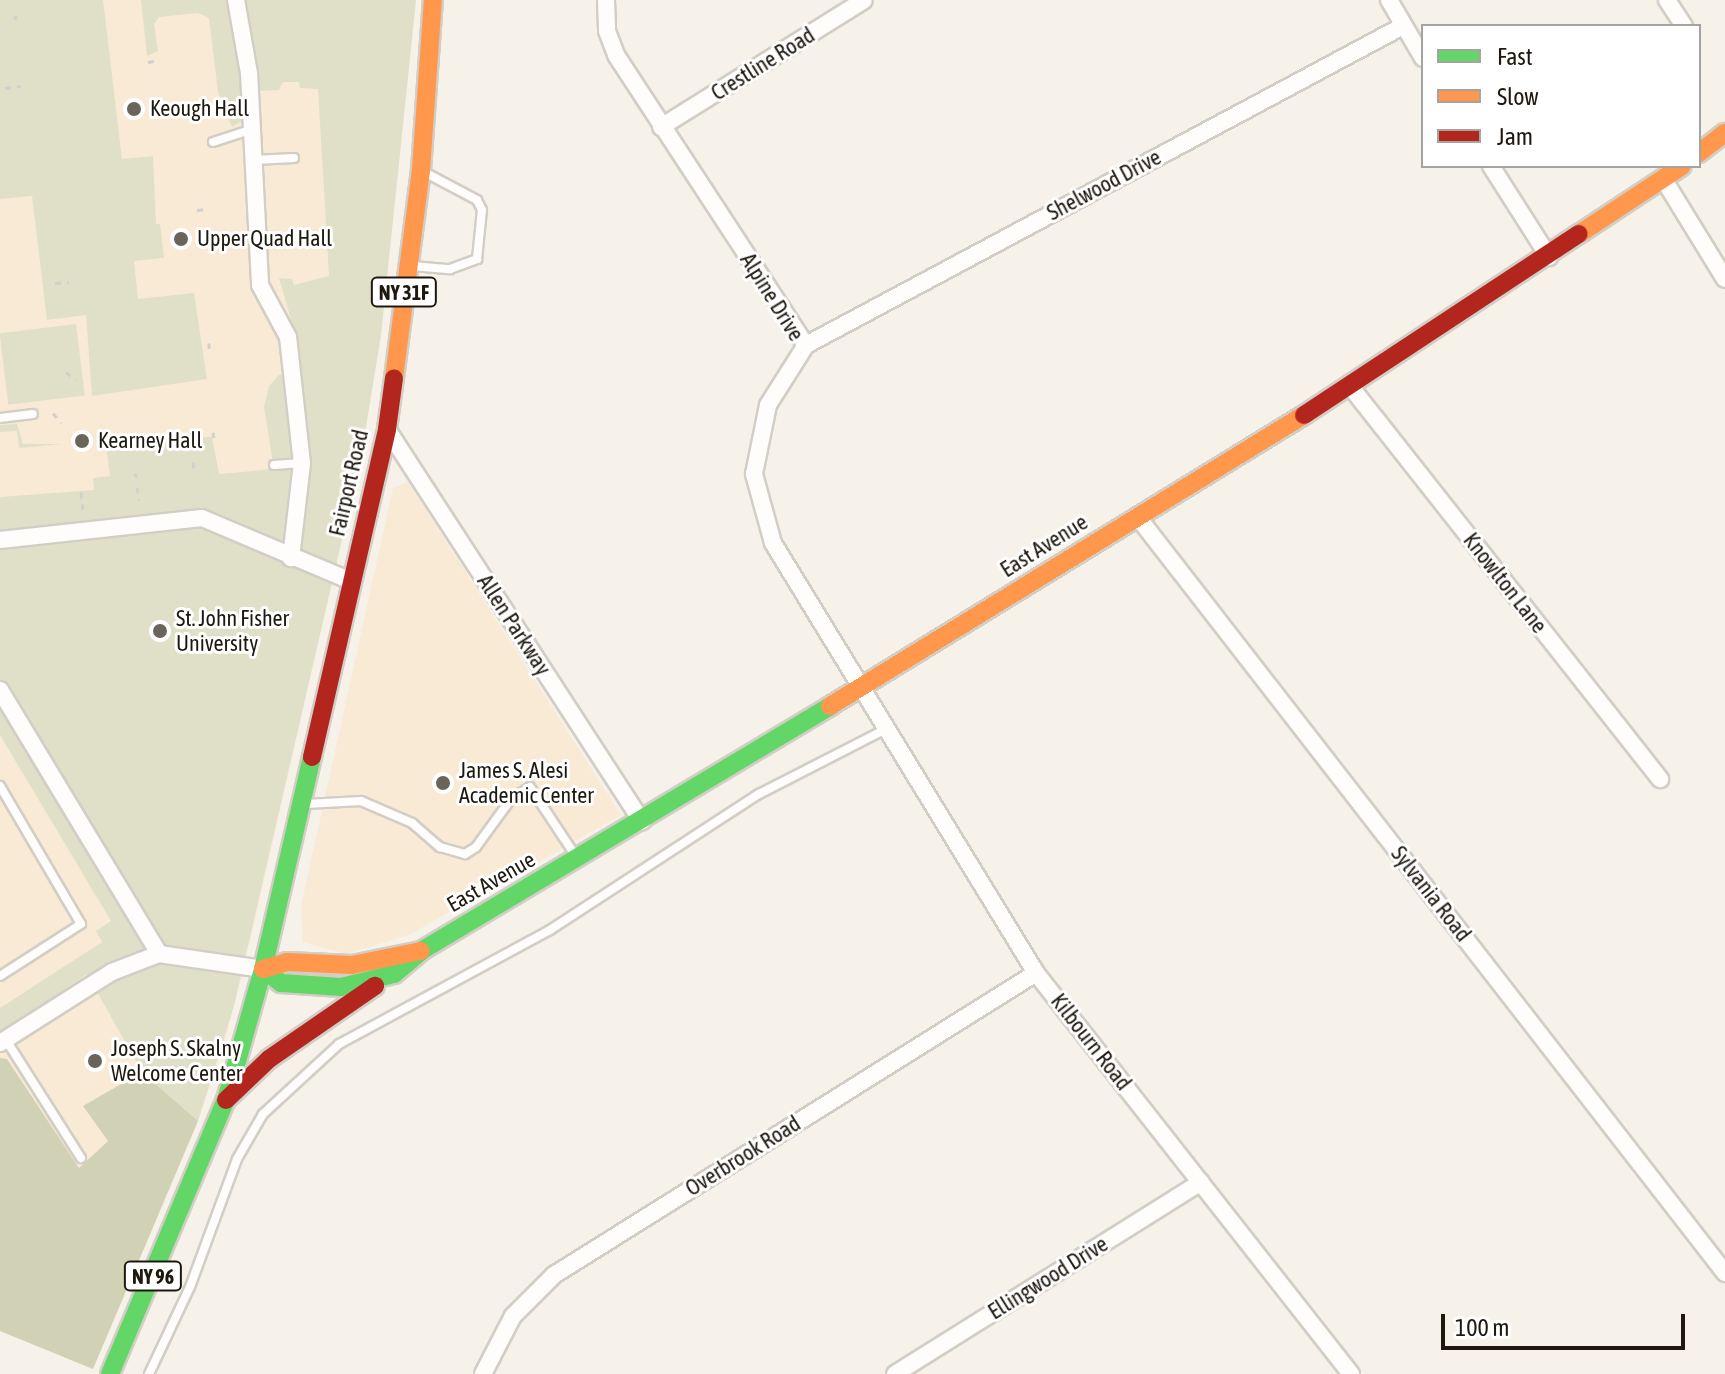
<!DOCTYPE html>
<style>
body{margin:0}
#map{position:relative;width:1725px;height:1374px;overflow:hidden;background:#f6f1e9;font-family:"Asap Condensed",sans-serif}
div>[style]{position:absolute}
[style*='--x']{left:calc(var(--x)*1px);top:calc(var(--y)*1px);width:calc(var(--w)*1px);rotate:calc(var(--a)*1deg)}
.built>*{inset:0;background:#f9ead5}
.green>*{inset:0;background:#e0e0c9;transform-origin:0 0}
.forest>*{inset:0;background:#d1d2b5}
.path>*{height:3px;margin-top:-1.5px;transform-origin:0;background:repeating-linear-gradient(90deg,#d2d0cd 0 6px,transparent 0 12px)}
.roads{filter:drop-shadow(2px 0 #d3cec5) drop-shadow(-2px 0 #d3cec5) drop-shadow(0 2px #d3cec5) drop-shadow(0 -2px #d3cec5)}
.lane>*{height:8px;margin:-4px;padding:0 4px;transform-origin:4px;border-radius:4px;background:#fefdfc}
.street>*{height:16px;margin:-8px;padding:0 8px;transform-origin:8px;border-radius:8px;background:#fefdfc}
.fast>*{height:18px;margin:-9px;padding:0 9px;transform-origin:9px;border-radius:9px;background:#63d668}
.slow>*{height:18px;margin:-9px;padding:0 9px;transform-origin:9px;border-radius:9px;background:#ff974d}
.jam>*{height:18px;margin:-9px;padding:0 9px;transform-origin:9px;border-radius:9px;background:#b3261e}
.dots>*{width:22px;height:22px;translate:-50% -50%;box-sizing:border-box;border:4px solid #fff;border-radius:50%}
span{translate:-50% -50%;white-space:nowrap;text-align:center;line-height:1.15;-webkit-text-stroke:6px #fff;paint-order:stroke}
.shield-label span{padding:2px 6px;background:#fff;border:2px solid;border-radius:6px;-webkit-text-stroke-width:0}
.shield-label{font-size:20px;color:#1e180f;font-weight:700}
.street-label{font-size:22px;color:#1e180f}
.poi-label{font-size:22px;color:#1e180f}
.left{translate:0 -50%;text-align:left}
.legend{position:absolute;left:1421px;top:24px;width:280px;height:144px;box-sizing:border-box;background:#fff;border:2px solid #a5a39f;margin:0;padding:10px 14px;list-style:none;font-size:24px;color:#1e180f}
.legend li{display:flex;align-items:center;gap:16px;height:40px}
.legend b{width:40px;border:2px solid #a5a39f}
.scale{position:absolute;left:1441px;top:1314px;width:244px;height:36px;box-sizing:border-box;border:4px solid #1e180f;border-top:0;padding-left:10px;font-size:24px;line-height:28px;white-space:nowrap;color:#1e180f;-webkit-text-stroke:6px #fff;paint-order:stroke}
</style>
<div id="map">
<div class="built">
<div style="clip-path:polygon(0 0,416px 0,381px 335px,361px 457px,251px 938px,223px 1049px,198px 1121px,93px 1369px,0 1331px)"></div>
<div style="clip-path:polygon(408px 482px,621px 815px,409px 935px,346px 954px,303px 942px,301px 906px,393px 488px)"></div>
</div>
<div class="green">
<div style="clip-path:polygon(0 0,103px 0,122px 159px,153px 156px,156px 224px,160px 224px,164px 258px,134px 261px,138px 299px,194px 293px,207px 379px,92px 396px,86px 315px,47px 320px,32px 196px,0 199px)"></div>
<div style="clip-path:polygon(141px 0,416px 0,381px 335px,361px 457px,234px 1006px,198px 1121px,142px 1072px,87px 974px,0 1033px,0 1008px,102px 942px,96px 931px,111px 921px,0 735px,0 497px,94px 490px,93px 478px,110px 476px,106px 445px,167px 438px,212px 437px,219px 474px,274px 469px,264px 407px,269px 386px,279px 375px,299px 372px,295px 334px,279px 278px,292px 279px,294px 285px,329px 276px,318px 89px,300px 88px,299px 82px,283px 82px,279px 90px,240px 92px,242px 121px,232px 127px,218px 92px,209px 18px,198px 13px,159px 17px,154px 24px,158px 51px,147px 56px)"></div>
<div style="left:76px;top:324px;width:72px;height:77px;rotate:83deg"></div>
<div style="clip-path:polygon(17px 424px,23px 444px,63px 444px,19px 448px,17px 431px,0 432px,0 425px)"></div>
</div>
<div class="forest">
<div style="clip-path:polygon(0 1058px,7px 1059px,79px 1168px,108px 1141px,83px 1106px,142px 1072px,198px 1121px,93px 1369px,0 1331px)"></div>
</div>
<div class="path">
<div style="--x:14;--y:19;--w:4;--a:-45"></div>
<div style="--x:148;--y:62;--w:12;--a:-9"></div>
<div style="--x:5;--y:88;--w:16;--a:-7"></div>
<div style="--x:197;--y:210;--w:10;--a:-6"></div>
<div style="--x:55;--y:283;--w:14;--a:-4"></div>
<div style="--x:209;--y:343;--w:7;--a:90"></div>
<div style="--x:66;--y:372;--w:13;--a:39"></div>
<div style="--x:53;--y:413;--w:13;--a:51"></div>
<div style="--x:213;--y:432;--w:6;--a:81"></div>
<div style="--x:193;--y:462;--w:11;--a:85"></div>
<div style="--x:135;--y:473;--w:4;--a:76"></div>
<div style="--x:137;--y:487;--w:13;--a:81"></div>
<div style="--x:81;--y:492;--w:20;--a:84"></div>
</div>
<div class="roads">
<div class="lane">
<div style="--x:213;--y:142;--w:42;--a:-18"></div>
<div style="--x:254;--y:160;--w:40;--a:-2.9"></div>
<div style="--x:412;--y:266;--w:38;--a:5"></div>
<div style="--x:450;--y:269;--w:29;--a:-20"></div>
<div style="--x:477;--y:259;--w:49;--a:-84.2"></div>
<div style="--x:482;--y:210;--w:11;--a:-117"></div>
<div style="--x:477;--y:200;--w:58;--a:-152.1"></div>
<div style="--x:0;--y:418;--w:33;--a:-7"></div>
<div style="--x:274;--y:465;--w:28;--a:-4"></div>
<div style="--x:0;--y:786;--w:160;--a:59.6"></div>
<div style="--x:81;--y:924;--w:96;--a:147.3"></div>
<div style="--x:306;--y:804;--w:55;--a:-3.1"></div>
<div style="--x:361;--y:801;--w:56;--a:23.3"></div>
<div style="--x:412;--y:823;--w:37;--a:41"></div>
<div style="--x:440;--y:847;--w:26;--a:16"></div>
<div style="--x:465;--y:854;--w:13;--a:-32"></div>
<div style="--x:476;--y:847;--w:59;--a:-53.9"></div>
<div style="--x:511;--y:799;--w:22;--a:-32"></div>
<div style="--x:530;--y:787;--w:85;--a:56.5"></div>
<div style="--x:6;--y:1040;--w:140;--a:57.6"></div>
<div style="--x:149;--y:1374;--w:96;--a:-64.8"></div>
<div style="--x:190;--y:1287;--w:136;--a:-69.8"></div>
<div style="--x:237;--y:1159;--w:52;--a:-60"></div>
<div style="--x:263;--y:1114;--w:103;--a:-42.6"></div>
<div style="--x:339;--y:1044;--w:240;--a:-28.4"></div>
<div style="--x:550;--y:930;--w:249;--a:-33.1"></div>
<div style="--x:759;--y:794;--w:143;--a:-27.1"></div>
</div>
<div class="street">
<div style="--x:236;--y:0;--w:74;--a:79.9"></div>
<div style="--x:249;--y:73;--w:212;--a:87"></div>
<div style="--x:260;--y:285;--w:59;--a:61.7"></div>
<div style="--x:288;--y:337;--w:127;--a:83.7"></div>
<div style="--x:302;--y:463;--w:96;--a:96.6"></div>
<div style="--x:606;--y:0;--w:31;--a:88"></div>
<div style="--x:607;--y:31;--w:26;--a:69"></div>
<div style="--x:616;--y:55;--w:347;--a:56.8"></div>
<div style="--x:1389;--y:0;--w:67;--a:59.6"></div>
<div style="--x:1667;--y:0;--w:31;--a:57"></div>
<div style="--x:661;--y:127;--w:239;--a:-32"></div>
<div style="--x:1491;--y:166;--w:108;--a:57.5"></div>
<div style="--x:1664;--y:180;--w:116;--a:58.4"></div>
<div style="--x:1350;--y:386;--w:501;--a:51.73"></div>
<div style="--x:387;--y:429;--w:468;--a:57"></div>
<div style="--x:1137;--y:516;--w:959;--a:52.16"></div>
<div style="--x:0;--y:540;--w:203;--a:-6.2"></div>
<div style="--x:202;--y:518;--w:162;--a:22.9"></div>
<div style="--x:0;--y:690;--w:308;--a:58.9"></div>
<div style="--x:0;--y:1043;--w:133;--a:-32.4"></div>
<div style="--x:112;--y:972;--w:50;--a:-21"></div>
<div style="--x:159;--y:954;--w:105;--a:8.2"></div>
<div style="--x:483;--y:1374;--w:65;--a:-62.7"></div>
<div style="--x:513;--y:1316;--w:58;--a:-45"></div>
<div style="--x:554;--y:1275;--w:569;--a:-32.07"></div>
<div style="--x:895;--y:1374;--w:361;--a:-32.1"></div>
<div style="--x:1351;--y:1374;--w:510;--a:-128.15"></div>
<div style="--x:1036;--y:973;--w:504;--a:-121.45"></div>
<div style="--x:773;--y:543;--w:72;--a:-105.4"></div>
<div style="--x:754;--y:474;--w:70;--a:-78.5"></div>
<div style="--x:768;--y:405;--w:71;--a:-57.7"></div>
<div style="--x:806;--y:345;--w:677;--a:-28.12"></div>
</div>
<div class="fast">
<div style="--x:263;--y:969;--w:23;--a:38"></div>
<div style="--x:281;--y:983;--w:60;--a:3.8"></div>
<div style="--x:341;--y:987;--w:55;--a:-13.8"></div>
<div style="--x:394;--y:974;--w:35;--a:-40"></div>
<div style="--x:421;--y:951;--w:477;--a:-30.9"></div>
<div style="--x:110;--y:1374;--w:298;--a:-67.1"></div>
<div style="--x:226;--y:1100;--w:136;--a:-74.2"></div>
<div style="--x:263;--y:969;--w:218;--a:-77"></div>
</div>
<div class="slow">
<div style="--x:1699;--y:153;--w:33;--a:-38"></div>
<div style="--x:1579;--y:234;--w:123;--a:-33.4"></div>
<div style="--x:394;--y:378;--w:210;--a:-82.6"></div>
<div style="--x:421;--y:170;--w:170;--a:-86"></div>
<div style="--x:830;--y:706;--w:556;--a:-31.55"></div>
<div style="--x:263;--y:969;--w:25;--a:-16"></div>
<div style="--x:287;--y:962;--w:65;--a:2.6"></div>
<div style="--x:352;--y:965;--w:70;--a:-11.5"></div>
</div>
<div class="jam">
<div style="--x:1304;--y:415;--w:329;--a:-33.4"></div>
<div style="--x:312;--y:757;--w:336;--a:-77.1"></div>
<div style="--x:387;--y:429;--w:51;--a:-82.2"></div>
<div style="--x:226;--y:1100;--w:59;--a:-43.6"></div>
<div style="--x:269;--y:1059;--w:129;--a:-34.6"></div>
</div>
</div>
<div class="dots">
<div style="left:134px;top:109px;background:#6a645b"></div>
<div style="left:181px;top:239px;background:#6a645b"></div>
<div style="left:82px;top:441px;background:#6a645b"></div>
<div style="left:160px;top:631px;background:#6a645b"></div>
<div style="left:443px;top:783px;background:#6a645b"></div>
<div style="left:95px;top:1061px;background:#6a645b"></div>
</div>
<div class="shield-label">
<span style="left:404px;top:292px">NY 31F</span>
<span style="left:153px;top:1276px">NY 96</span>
</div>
<div class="street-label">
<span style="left:763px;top:64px;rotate:-32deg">Crestline Road</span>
<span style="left:1104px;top:185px;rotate:-28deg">Shelwood Drive</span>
<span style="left:772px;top:297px;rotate:58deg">Alpine Drive</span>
<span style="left:349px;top:483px;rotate:-77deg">Fairport Road</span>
<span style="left:1044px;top:546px;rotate:-32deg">East Avenue</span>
<span style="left:1505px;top:583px;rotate:52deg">Knowlton Lane</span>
<span style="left:514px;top:625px;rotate:57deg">Allen Parkway</span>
<span style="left:491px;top:882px;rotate:-30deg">East Avenue</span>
<span style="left:1431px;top:894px;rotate:52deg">Sylvania Road</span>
<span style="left:1091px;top:1042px;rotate:52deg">Kilbourn Road</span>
<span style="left:743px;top:1156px;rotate:-32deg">Overbrook Road</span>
<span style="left:1048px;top:1278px;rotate:-32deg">Ellingwood Drive</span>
</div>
<div class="poi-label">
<span class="left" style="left:150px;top:109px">Keough Hall</span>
<span class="left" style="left:197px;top:239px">Upper Quad Hall</span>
<span class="left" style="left:98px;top:441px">Kearney Hall</span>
<span class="left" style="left:176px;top:631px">St. John Fisher<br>University</span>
<span class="left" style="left:459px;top:783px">James S. Alesi<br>Academic Center</span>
<span class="left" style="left:111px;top:1061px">Joseph S. Skalny<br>Welcome Center</span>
</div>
<ul class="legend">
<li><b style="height:10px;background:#63d668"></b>Fast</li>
<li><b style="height:10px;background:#ff974d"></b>Slow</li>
<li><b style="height:10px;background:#b3261e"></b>Jam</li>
</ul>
<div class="scale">100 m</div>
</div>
